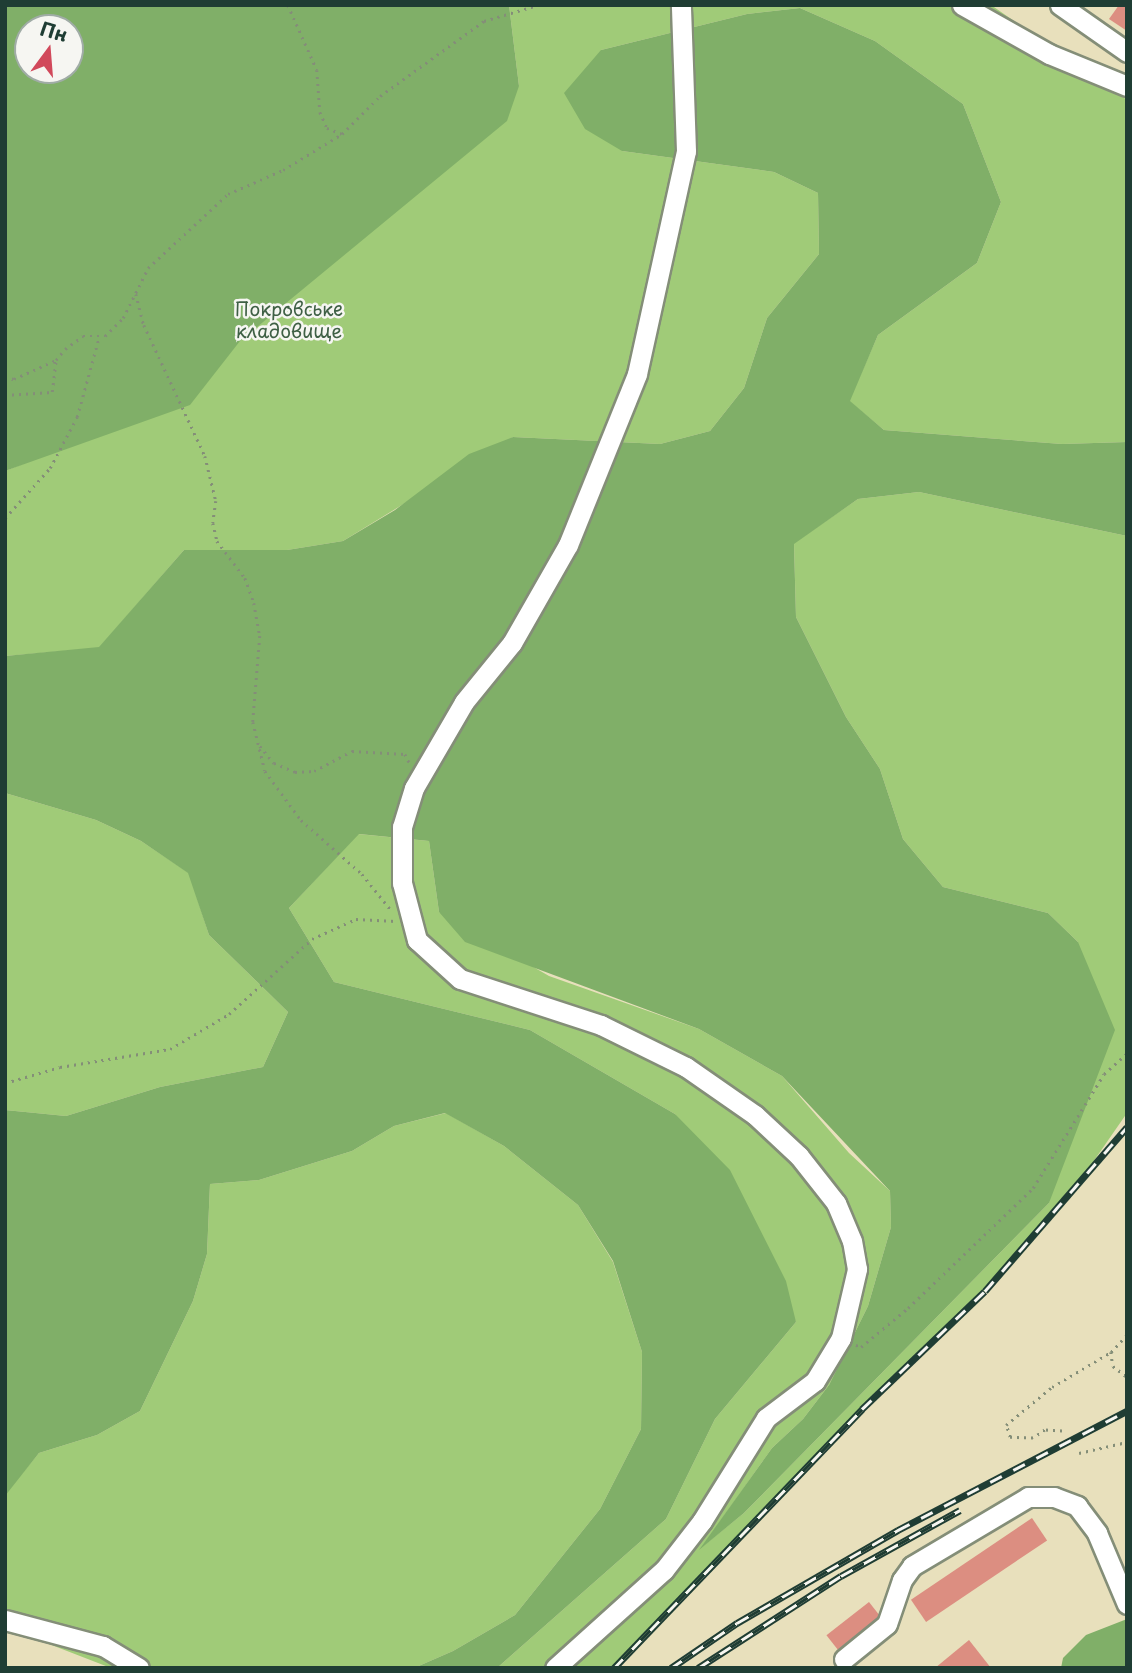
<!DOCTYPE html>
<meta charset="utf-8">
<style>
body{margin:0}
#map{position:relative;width:1132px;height:1673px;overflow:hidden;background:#e8e0bc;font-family:"Playpen Sans",sans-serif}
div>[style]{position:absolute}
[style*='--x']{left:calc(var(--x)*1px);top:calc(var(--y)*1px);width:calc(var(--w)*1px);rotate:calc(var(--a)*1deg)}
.green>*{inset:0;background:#a0cb78}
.forest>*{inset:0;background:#80af68}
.building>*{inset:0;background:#dc8e81;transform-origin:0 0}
.path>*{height:2.5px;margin-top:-1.25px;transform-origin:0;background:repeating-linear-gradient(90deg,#848e78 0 2px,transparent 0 7px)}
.roads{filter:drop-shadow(2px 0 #848e78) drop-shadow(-2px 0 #848e78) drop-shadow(0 2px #848e78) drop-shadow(0 -2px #848e78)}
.minor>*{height:19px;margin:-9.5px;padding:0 9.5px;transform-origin:9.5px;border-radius:9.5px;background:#fff}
.rail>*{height:7px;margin-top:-3.5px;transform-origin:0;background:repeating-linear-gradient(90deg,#f6f6f2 0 13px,#1f3d34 0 26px);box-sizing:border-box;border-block:2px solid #1f3d34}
span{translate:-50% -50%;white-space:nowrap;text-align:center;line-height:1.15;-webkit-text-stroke:5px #f6f6f2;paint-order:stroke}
.park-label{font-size:19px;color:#3f6045}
.frame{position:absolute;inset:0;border:7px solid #1f3d34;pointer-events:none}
.north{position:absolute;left:14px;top:14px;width:70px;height:70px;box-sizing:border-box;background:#f6f6f2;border:2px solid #a0aca6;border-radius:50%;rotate:16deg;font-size:19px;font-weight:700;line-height:28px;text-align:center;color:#1f3d34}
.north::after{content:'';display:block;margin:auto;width:24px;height:32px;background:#d1495b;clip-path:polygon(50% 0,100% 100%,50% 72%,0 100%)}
</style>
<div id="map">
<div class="green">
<div style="clip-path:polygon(509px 5px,991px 5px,1127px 100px,1127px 442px,1062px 444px,884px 430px,849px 401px,878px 335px,977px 263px,1001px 202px,963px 104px,875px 41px,800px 8px,747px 14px,601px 50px,622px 151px,774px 172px,818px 193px,819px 254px,767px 318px,744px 388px,710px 431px,660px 444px,513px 437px,343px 541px,287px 550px,184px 550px,99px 648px,5px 656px,5px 471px,66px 447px,146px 304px,519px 86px)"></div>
<div style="clip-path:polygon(919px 492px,1127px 536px,1127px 1113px,1084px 1175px,985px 1291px,862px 1409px,614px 1668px,497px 1668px,666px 1519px,715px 1419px,796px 1322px,675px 1114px,530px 1030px,334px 982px,289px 908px,358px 834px,429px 841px,439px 912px,549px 976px,699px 1029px,782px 1076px,849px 1153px,890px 1191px,891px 1227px,868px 1306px,829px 1385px,803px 1419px,772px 1448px,702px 1547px,744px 1513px,1049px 1203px,1078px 942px,1048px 913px,943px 887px,903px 839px,880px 769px,846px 717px,796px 617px,794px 543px,858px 499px)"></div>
<div style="clip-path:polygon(5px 793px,96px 820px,141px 841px,189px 873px,209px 935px,288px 1012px,263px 1067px,160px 1087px,66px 1116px,5px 1110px)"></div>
<div style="clip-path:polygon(446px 1113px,504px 1146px,578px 1205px,613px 1262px,642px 1352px,641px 1429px,600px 1509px,515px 1615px,453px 1651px,414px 1668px,111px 1668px,5px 1627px,6px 1493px,39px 1453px,97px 1435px,140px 1411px,193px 1301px,207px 1254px,210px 1184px,259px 1180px,352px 1151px,394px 1126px)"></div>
</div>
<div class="forest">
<div style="clip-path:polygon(evenodd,5px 5px,509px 5px,519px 86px,507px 121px,240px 341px,190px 405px,5px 471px,5px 5px,28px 28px,70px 28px,70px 70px,28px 70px,28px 28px)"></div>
<div style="clip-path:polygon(800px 8px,875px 41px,963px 104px,1001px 202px,977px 263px,878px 335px,850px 401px,884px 430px,1062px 444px,1127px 442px,1127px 536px,919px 492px,858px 499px,794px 544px,796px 617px,846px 717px,880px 769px,903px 839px,943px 887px,1048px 913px,1078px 942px,1115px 1030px,1049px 1203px,744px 1513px,699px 1550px,772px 1448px,803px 1419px,829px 1385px,868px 1306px,891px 1227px,890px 1191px,782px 1076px,699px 1029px,465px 942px,439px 912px,429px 841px,359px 834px,289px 908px,334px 982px,530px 1030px,675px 1114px,730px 1170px,786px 1281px,796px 1322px,715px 1419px,666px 1519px,497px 1668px,414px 1668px,453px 1651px,515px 1615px,600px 1509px,641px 1429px,642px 1352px,613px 1261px,578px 1205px,504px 1146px,445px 1113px,394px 1126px,352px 1151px,259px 1180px,210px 1184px,207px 1254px,193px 1301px,140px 1411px,97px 1435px,39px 1453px,5px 1496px,5px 1110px,66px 1116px,160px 1087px,263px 1067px,288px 1012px,209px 935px,188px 873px,141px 841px,96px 820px,5px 793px,5px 656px,99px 647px,184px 550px,287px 550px,343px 541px,395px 510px,469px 454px,513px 437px,660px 444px,710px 431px,744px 388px,767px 318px,819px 254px,818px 193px,774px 172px,622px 151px,585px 129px,564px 93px,601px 50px,747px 14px)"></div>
<div style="clip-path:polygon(1127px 1619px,1127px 1668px,1061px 1668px,1063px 1658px,1086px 1635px)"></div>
</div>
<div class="building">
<div style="clip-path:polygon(1119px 5px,1127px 5px,1127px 31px,1109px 19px)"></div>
<div style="left:1032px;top:1518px;width:27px;height:146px;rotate:56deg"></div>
<div style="left:869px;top:1602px;width:23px;height:54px;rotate:52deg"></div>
<div style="clip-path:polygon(969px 1640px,991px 1668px,935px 1668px)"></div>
</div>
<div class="path">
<div style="--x:288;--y:5;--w:71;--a:66"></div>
<div style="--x:317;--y:70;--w:42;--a:85.9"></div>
<div style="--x:320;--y:112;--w:17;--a:66"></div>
<div style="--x:327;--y:128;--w:16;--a:22"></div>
<div style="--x:136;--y:294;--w:32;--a:76"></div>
<div style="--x:144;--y:325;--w:145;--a:65"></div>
<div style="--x:205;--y:456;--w:46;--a:76.3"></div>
<div style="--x:216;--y:501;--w:22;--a:98"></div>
<div style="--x:213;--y:523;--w:18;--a:77"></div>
<div style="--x:217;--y:541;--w:46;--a:52.9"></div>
<div style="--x:245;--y:578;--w:27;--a:70"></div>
<div style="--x:254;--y:603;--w:34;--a:80"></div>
<div style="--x:260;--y:636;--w:86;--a:94.7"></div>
<div style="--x:253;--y:722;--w:50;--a:76.2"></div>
<div style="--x:265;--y:771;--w:61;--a:53.7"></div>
<div style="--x:301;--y:820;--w:81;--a:41.5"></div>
<div style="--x:362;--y:874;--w:46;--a:51.1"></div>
<div style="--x:5;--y:377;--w:9;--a:13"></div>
<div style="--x:14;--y:379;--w:46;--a:-24.3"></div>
<div style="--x:5;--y:395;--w:47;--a:-3.7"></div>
<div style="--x:52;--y:392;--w:32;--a:-83"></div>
<div style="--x:56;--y:360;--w:14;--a:-51"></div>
<div style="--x:65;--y:349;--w:22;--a:-36"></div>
<div style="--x:83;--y:336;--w:22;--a:0"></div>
<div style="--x:105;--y:336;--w:25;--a:-45"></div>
<div style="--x:123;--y:318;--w:56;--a:-63.4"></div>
<div style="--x:148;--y:268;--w:109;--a:-42.8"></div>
<div style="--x:228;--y:194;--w:60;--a:-23.6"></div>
<div style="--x:283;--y:170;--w:69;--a:-31.4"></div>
<div style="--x:342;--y:134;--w:54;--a:-45"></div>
<div style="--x:380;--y:96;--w:128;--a:-35.8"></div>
<div style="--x:484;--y:21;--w:56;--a:-16.5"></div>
<div style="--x:5;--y:518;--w:67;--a:-48"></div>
<div style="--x:50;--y:468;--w:58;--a:-62.1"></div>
<div style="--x:77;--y:417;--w:83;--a:-74.6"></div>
<div style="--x:260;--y:746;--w:22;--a:51"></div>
<div style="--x:274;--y:763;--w:23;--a:23"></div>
<div style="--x:295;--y:772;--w:19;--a:-3"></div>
<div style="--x:314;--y:771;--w:43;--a:-27.8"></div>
<div style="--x:352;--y:751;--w:53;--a:3.2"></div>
<div style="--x:405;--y:754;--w:11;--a:63"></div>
<div style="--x:5;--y:1083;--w:57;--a:-16.2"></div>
<div style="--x:60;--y:1067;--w:111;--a:-9.3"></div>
<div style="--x:170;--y:1049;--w:69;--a:-30.7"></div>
<div style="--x:229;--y:1014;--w:112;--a:-42.1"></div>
<div style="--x:312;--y:939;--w:48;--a:-24.4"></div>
<div style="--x:356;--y:919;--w:40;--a:2.9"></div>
<div style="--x:856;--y:1345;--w:5;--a:22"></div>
<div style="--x:861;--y:1347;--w:61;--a:-39.7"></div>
<div style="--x:908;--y:1308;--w:173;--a:-43.8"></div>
<div style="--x:1033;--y:1188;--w:134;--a:-58.1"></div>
<div style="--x:1104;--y:1074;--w:31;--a:-42"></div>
<div style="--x:1111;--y:1352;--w:14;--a:82"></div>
<div style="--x:1113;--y:1366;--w:18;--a:38"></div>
<div style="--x:1062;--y:1431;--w:17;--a:-177"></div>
<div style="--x:1045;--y:1430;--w:14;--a:146"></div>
<div style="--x:1033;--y:1438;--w:23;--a:-178"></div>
<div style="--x:1010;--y:1437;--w:13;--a:-108"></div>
<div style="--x:1006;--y:1425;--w:60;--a:-39.6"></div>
<div style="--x:1052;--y:1387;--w:69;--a:-30.7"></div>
<div style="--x:1111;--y:1352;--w:23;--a:-47"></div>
<div style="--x:1079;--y:1453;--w:49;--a:-12.9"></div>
</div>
<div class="roads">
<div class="minor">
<div style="--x:962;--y:5;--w:100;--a:29.4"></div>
<div style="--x:1049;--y:54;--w:84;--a:22.3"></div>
<div style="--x:1060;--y:5;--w:82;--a:35"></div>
<div style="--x:5;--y:1620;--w:101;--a:14.9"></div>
<div style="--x:103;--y:1646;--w:42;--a:31.4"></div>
<div style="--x:844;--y:1659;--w:55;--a:-39.1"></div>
<div style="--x:887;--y:1624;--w:46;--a:-71.2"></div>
<div style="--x:902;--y:1580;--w:17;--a:-54"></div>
<div style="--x:912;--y:1566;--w:135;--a:-30.7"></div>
<div style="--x:1028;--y:1497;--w:26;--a:0"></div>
<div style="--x:1054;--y:1497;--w:25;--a:21"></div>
<div style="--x:1077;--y:1506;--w:34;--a:53"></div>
<div style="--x:1097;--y:1533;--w:77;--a:67.1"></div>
<div style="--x:555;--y:1668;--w:147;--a:-42"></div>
<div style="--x:664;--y:1570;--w:62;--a:-52.2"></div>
<div style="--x:702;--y:1521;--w:121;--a:-58.1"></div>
<div style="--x:766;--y:1418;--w:61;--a:-37.1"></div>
<div style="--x:815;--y:1381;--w:50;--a:-58.8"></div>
<div style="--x:841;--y:1338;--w:71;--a:-76.9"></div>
<div style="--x:857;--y:1269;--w:28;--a:-100"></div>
<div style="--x:852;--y:1241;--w:41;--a:-112.8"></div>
<div style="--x:836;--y:1203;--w:60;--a:-128.2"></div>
<div style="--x:799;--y:1156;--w:60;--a:-137"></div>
<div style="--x:755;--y:1115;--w:84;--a:-145.2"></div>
<div style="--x:686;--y:1067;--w:95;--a:-153.7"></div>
<div style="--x:601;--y:1025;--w:148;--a:-161.9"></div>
<div style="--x:460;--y:979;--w:58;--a:-137.8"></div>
<div style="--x:417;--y:940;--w:59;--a:-104.7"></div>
<div style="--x:402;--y:883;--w:56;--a:-90"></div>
<div style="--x:402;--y:827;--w:41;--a:-72.9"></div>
<div style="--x:414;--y:788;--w:99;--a:-59.8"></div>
<div style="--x:464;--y:702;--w:76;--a:-50.9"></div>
<div style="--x:512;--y:643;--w:113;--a:-60.3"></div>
<div style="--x:568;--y:545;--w:184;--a:-68"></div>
<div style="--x:637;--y:374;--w:228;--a:-77.6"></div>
<div style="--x:686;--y:151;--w:146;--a:-92"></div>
</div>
</div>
<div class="rail">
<div style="--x:614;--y:1668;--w:359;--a:-46.2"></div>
<div style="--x:862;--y:1409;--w:170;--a:-43.8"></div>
<div style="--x:985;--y:1291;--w:217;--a:-49.1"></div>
<div style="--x:671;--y:1668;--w:80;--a:-34.3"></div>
<div style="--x:737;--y:1623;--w:186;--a:-30"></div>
<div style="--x:898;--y:1530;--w:258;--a:-27.5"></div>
<div style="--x:698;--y:1668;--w:170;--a:-32.8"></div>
<div style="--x:841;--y:1576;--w:136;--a:-29"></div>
</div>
<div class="park-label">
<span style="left:289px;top:320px">Покровське<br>кладовище</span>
</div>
<div class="frame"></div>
<div class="north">Пн</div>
</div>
